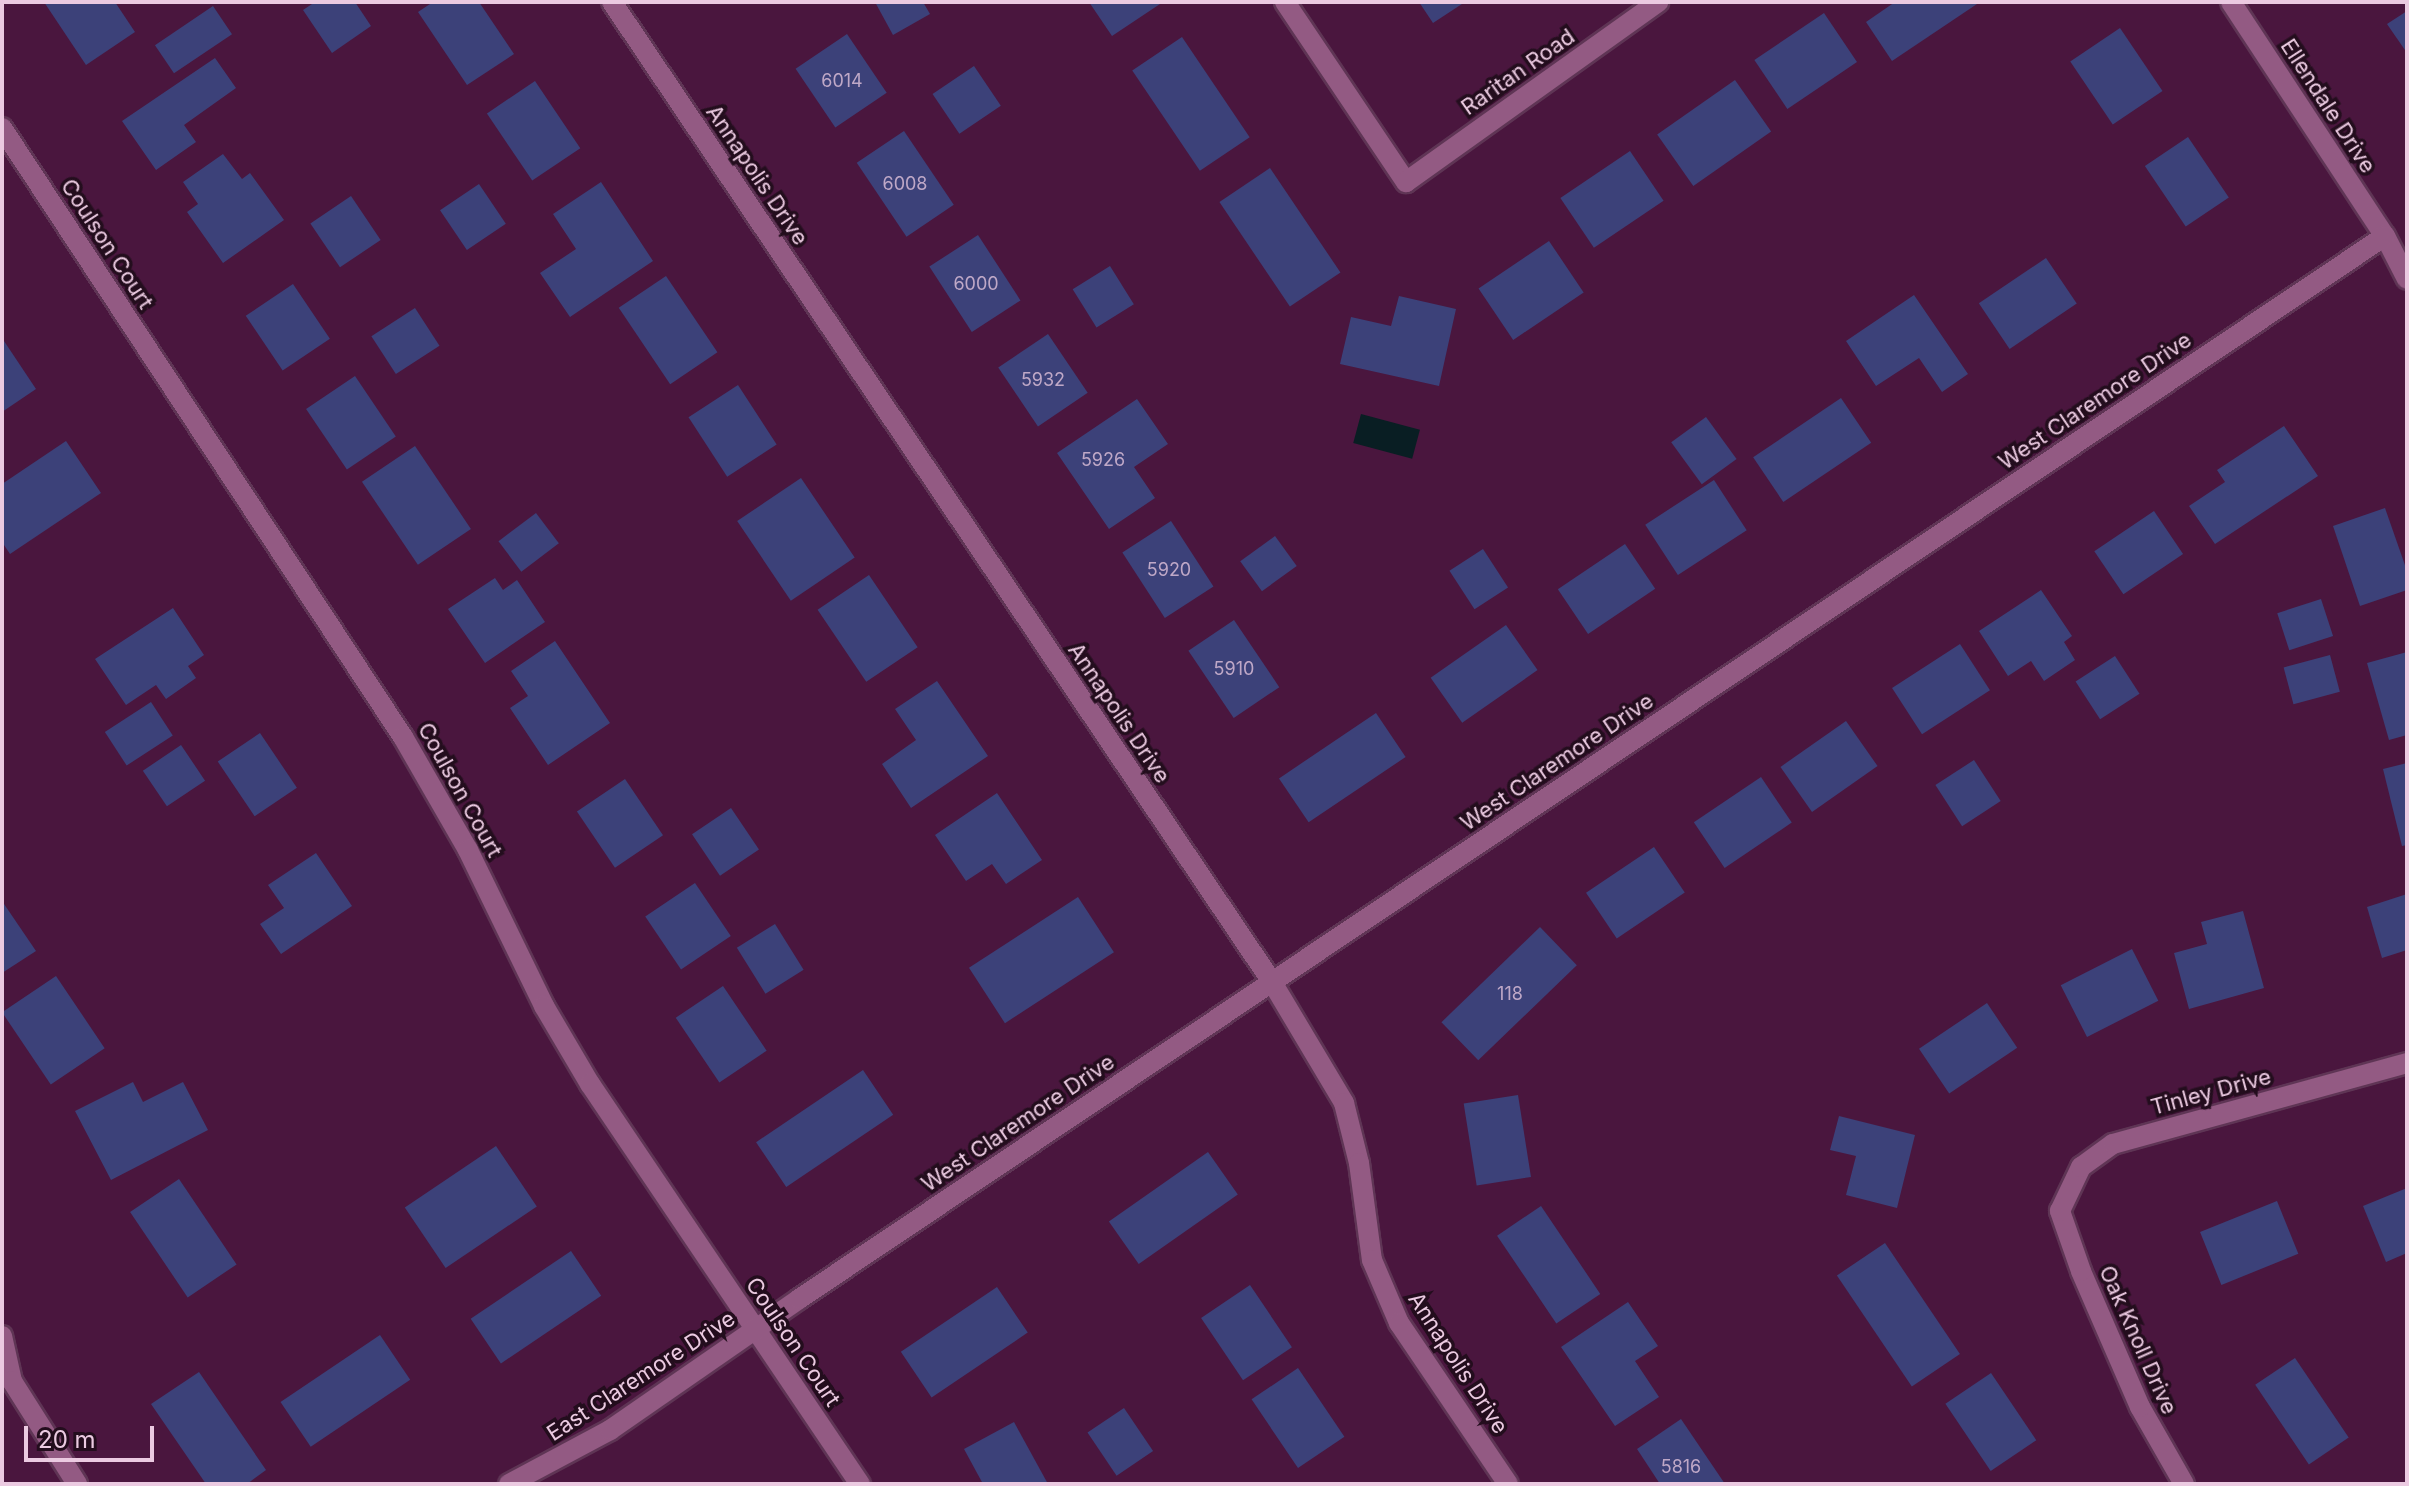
<!DOCTYPE html>
<style>
body{margin:0}
#map{position:relative;width:2409px;height:1486px;overflow:hidden;background:#4a163e;font-family:Inter,sans-serif}
div>[style]{position:absolute}
[style*='--x']{left:calc(var(--x)*1px);top:calc(var(--y)*1px);width:calc(var(--w)*1px);rotate:calc(var(--a)*1deg)}
.water>*{inset:0;background:#091e23;transform-origin:0 0}
.building>*{inset:0;background:#3c4179;transform-origin:0 0}
.roads{filter:drop-shadow(2px 0 #5f3555) drop-shadow(-2px 0 #5f3555) drop-shadow(0 2px #5f3555) drop-shadow(0 -2px #5f3555)}
.street>*{height:20px;margin:-10px;padding:0 10px;transform-origin:10px;border-radius:10px;background:#935a83}
span{translate:-50% -50%;white-space:nowrap;text-align:center;line-height:1.15;-webkit-text-stroke:7px #230d1d;paint-order:stroke}
.number-label{font-size:18px;color:#bfa8c7}
.number-label span{-webkit-text-stroke-width:0}
.street-label{font-size:22px;color:#ebcae1}
.frame{position:absolute;inset:0;border:4px solid #ebcae1;pointer-events:none}
.scale{position:absolute;left:24px;top:1426px;width:130px;height:36px;box-sizing:border-box;border:4px solid #ebcae1;border-top:0;padding-left:10px;font-size:24px;line-height:28px;white-space:nowrap;color:#ebcae1;-webkit-text-stroke:6px #230d1d;paint-order:stroke}
</style>
<div id="map">
<div class="water">
<div style="left:1361px;top:414px;width:61px;height:30px;rotate:15deg"></div>
</div>
<div class="building">
<div style="clip-path:polygon(44px 2px,115px 2px,135px 32px,86px 65px)"></div>
<div style="clip-path:polygon(315px 2px,355px 2px,371px 26px,332px 53px,303px 10px)"></div>
<div style="clip-path:polygon(433px 2px,479px 2px,514px 54px,467px 85px,418px 12px)"></div>
<div style="clip-path:polygon(875px 2px,923px 2px,930px 14px,893px 35px)"></div>
<div style="clip-path:polygon(1089px 2px,1163px 2px,1112px 36px)"></div>
<div style="clip-path:polygon(1419px 2px,1465px 2px,1433px 23px)"></div>
<div style="clip-path:polygon(1895px 2px,1976px 2px,1977px 4px,1892px 61px,1866px 22px)"></div>
<div style="left:213px;top:6px;width:34px;height:70px;rotate:56deg"></div>
<div style="clip-path:polygon(2407px 11px,2407px 53px,2387px 24px)"></div>
<div style="left:1824px;top:13px;width:59px;height:84px;rotate:56deg"></div>
<div style="left:2120px;top:28px;width:76px;height:60px;rotate:56deg"></div>
<div style="left:847px;top:34px;width:71px;height:62px;rotate:56deg"></div>
<div style="left:1182px;top:37px;width:121px;height:60px;rotate:56deg"></div>
<div style="clip-path:polygon(215px 58px,236px 88px,184px 125px,196px 142px,156px 170px,122px 121px)"></div>
<div style="left:974px;top:66px;width:48px;height:50px;rotate:56deg"></div>
<div style="left:1735px;top:80px;width:63px;height:95px;rotate:55deg"></div>
<div style="left:535px;top:81px;width:81px;height:58px;rotate:56deg"></div>
<div style="left:904px;top:131px;width:89px;height:57px;rotate:56deg"></div>
<div style="left:2188px;top:137px;width:73px;height:52px;rotate:56deg"></div>
<div style="left:1630px;top:151px;width:60px;height:84px;rotate:56deg"></div>
<div style="clip-path:polygon(223px 154px,242px 179px,250px 173px,284px 220px,223px 263px,187px 212px,198px 204px,183px 182px)"></div>
<div style="left:1270px;top:168px;width:126px;height:61px;rotate:56deg"></div>
<div style="clip-path:polygon(601px 182px,653px 261px,570px 317px,540px 273px,576px 249px,553px 214px)"></div>
<div style="left:479px;top:184px;width:48px;height:47px;rotate:56deg"></div>
<div style="left:351px;top:196px;width:53px;height:49px;rotate:56deg"></div>
<div style="left:978px;top:235px;width:78px;height:58px;rotate:57deg"></div>
<div style="left:1549px;top:241px;width:62px;height:85px;rotate:56deg"></div>
<div style="left:2046px;top:258px;width:55px;height:81px;rotate:56deg"></div>
<div style="left:1110px;top:266px;width:45px;height:44px;rotate:58deg"></div>
<div style="left:666px;top:276px;width:92px;height:57px;rotate:56deg"></div>
<div style="left:293px;top:284px;width:66px;height:57px;rotate:56deg"></div>
<div style="clip-path:polygon(1914px 295px,1968px 374px,1942px 392px,1919px 358px,1876px 386px,1846px 341px)"></div>
<div style="clip-path:polygon(1399px 296px,1456px 309px,1439px 386px,1340px 364px,1351px 317px,1391px 326px)"></div>
<div style="left:415px;top:308px;width:45px;height:52px;rotate:57deg"></div>
<div style="left:1048px;top:334px;width:71px;height:60px;rotate:56deg"></div>
<div style="clip-path:polygon(2px 338px,36px 389px,2px 412px)"></div>
<div style="left:355px;top:376px;width:73px;height:59px;rotate:56deg"></div>
<div style="left:738px;top:385px;width:71px;height:59px;rotate:57deg"></div>
<div style="left:1841px;top:398px;width:54px;height:106px;rotate:56deg"></div>
<div style="clip-path:polygon(1137px 399px,1168px 444px,1134px 467px,1155px 498px,1109px 529px,1057px 453px)"></div>
<div style="left:1706px;top:417px;width:52px;height:43px;rotate:54deg"></div>
<div style="clip-path:polygon(2284px 426px,2318px 476px,2215px 544px,2189px 506px,2225px 482px,2217px 470px)"></div>
<div style="clip-path:polygon(66px 441px,101px 493px,10px 554px,2px 542px,2px 484px)"></div>
<div style="left:415px;top:446px;width:100px;height:64px;rotate:56deg"></div>
<div style="left:801px;top:478px;width:96px;height:77px;rotate:56deg"></div>
<div style="left:1714px;top:480px;width:60px;height:82px;rotate:57deg"></div>
<div style="clip-path:polygon(2385px 508px,2407px 571px,2407px 590px,2360px 606px,2333px 526px)"></div>
<div style="left:2154px;top:511px;width:52px;height:72px;rotate:56deg"></div>
<div style="left:536px;top:513px;width:38px;height:47px;rotate:53deg"></div>
<div style="left:1171px;top:521px;width:78px;height:58px;rotate:57deg"></div>
<div style="left:1275px;top:536px;width:37px;height:43px;rotate:54deg"></div>
<div style="left:1625px;top:544px;width:54px;height:81px;rotate:56deg"></div>
<div style="left:1483px;top:549px;width:46px;height:40px;rotate:57deg"></div>
<div style="left:869px;top:575px;width:87px;height:62px;rotate:56deg"></div>
<div style="clip-path:polygon(495px 578px,503px 590px,517px 580px,545px 622px,485px 663px,448px 609px)"></div>
<div style="clip-path:polygon(2041px 590px,2072px 636px,2064px 642px,2075px 660px,2044px 681px,2031px 661px,2008px 676px,1979px 631px)"></div>
<div style="left:2321px;top:599px;width:39px;height:46px;rotate:72deg"></div>
<div style="clip-path:polygon(173px 608px,204px 655px,188px 666px,196px 678px,166px 699px,156px 685px,126px 705px,95px 659px)"></div>
<div style="left:1234px;top:620px;width:81px;height:55px;rotate:56deg"></div>
<div style="left:1506px;top:625px;width:55px;height:92px;rotate:55deg"></div>
<div style="clip-path:polygon(555px 641px,610px 723px,548px 765px,510px 708px,528px 696px,511px 671px)"></div>
<div style="left:1960px;top:644px;width:55px;height:81px;rotate:57deg"></div>
<div style="clip-path:polygon(2407px 652px,2407px 735px,2389px 740px,2367px 663px)"></div>
<div style="left:2330px;top:655px;width:38px;height:48px;rotate:75deg"></div>
<div style="left:2115px;top:656px;width:45px;height:47px;rotate:57deg"></div>
<div style="clip-path:polygon(937px 681px,988px 756px,911px 808px,882px 764px,916px 740px,895px 709px)"></div>
<div style="left:151px;top:702px;width:40px;height:55px;rotate:57deg"></div>
<div style="left:1376px;top:713px;width:53px;height:117px;rotate:56deg"></div>
<div style="left:1846px;top:721px;width:55px;height:80px;rotate:55deg"></div>
<div style="left:260px;top:733px;width:66px;height:51px;rotate:56deg"></div>
<div style="left:181px;top:745px;width:43px;height:46px;rotate:56deg"></div>
<div style="left:1974px;top:760px;width:49px;height:46px;rotate:57deg"></div>
<div style="clip-path:polygon(2407px 763px,2407px 845px,2402px 846px,2383px 769px)"></div>
<div style="left:1761px;top:777px;width:55px;height:81px;rotate:56deg"></div>
<div style="left:625px;top:779px;width:68px;height:58px;rotate:56deg"></div>
<div style="clip-path:polygon(997px 793px,1042px 860px,1006px 884px,992px 864px,966px 881px,935px 835px)"></div>
<div style="left:731px;top:808px;width:50px;height:47px;rotate:56deg"></div>
<div style="left:1654px;top:847px;width:55px;height:82px;rotate:56deg"></div>
<div style="clip-path:polygon(316px 853px,352px 906px,281px 954px,260px 924px,284px 908px,268px 885px)"></div>
<div style="left:695px;top:883px;width:64px;height:60px;rotate:56deg"></div>
<div style="clip-path:polygon(2407px 894px,2407px 950px,2382px 958px,2367px 907px)"></div>
<div style="left:1078px;top:897px;width:66px;height:130px;rotate:57deg"></div>
<div style="clip-path:polygon(2px 901px,36px 951px,2px 973px)"></div>
<div style="clip-path:polygon(2243px 911px,2264px 988px,2189px 1009px,2174px 953px,2207px 944px,2201px 922px)"></div>
<div style="left:775px;top:924px;width:54px;height:45px;rotate:58deg"></div>
<div style="left:1540px;top:927px;width:53px;height:137px;rotate:46deg"></div>
<div style="left:2132px;top:949px;width:58px;height:80px;rotate:63deg"></div>
<div style="left:56px;top:976px;width:87px;height:65px;rotate:56deg"></div>
<div style="left:723px;top:986px;width:78px;height:57px;rotate:56deg"></div>
<div style="left:1987px;top:1003px;width:54px;height:82px;rotate:56deg"></div>
<div style="left:863px;top:1070px;width:54px;height:129px;rotate:56deg"></div>
<div style="clip-path:polygon(133px 1082px,143px 1102px,183px 1082px,208px 1130px,111px 1180px,75px 1111px)"></div>
<div style="left:1518px;top:1095px;width:83px;height:55px;rotate:81deg"></div>
<div style="clip-path:polygon(1839px 1116px,1915px 1135px,1897px 1208px,1846px 1195px,1856px 1156px,1830px 1150px)"></div>
<div style="left:496px;top:1146px;width:73px;height:110px;rotate:56deg"></div>
<div style="left:1208px;top:1152px;width:52px;height:121px;rotate:55deg"></div>
<div style="left:179px;top:1179px;width:103px;height:59px;rotate:56deg"></div>
<div style="clip-path:polygon(2407px 1188px,2407px 1253px,2386px 1262px,2363px 1206px)"></div>
<div style="left:2277px;top:1201px;width:57px;height:83px;rotate:68deg"></div>
<div style="left:1541px;top:1206px;width:106px;height:53px;rotate:56deg"></div>
<div style="left:1885px;top:1243px;width:134px;height:58px;rotate:56deg"></div>
<div style="left:571px;top:1251px;width:54px;height:121px;rotate:56deg"></div>
<div style="left:1250px;top:1285px;width:75px;height:59px;rotate:56deg"></div>
<div style="left:997px;top:1287px;width:55px;height:116px;rotate:56deg"></div>
<div style="clip-path:polygon(1628px 1302px,1658px 1346px,1635px 1361px,1659px 1397px,1615px 1426px,1561px 1347px)"></div>
<div style="left:380px;top:1335px;width:54px;height:120px;rotate:56deg"></div>
<div style="left:2295px;top:1358px;width:96px;height:48px;rotate:56deg"></div>
<div style="left:1298px;top:1368px;width:83px;height:56px;rotate:56deg"></div>
<div style="clip-path:polygon(199px 1372px,266px 1470px,247px 1484px,206px 1484px,151px 1404px)"></div>
<div style="left:1991px;top:1373px;width:81px;height:55px;rotate:56deg"></div>
<div style="left:1124px;top:1408px;width:52px;height:44px;rotate:56deg"></div>
<div style="clip-path:polygon(1681px 1419px,1725px 1484px,1660px 1484px,1637px 1449px)"></div>
<div style="clip-path:polygon(1014px 1422px,1048px 1484px,983px 1484px,964px 1449px)"></div>
</div>
<div class="roads">
<div class="street">
<div style="--x:612;--y:2;--w:1182;--a:56.04"></div>
<div style="--x:1272;--y:982;--w:141;--a:59.2"></div>
<div style="--x:1344;--y:1103;--w:62;--a:76"></div>
<div style="--x:1359;--y:1163;--w:98;--a:82.4"></div>
<div style="--x:1372;--y:1260;--w:69;--a:66.8"></div>
<div style="--x:1399;--y:1323;--w:194;--a:55.9"></div>
<div style="--x:1285;--y:2;--w:217;--a:56.1"></div>
<div style="--x:1406;--y:182;--w:310;--a:-35.5"></div>
<div style="--x:2231;--y:2;--w:280;--a:56.7"></div>
<div style="--x:2385;--y:236;--w:48;--a:62.9"></div>
<div style="--x:2;--y:128;--w:729;--a:56.64"></div>
<div style="--x:403;--y:737;--w:130;--a:60.1"></div>
<div style="--x:468;--y:850;--w:174;--a:64"></div>
<div style="--x:544;--y:1006;--w:91;--a:59.5"></div>
<div style="--x:590;--y:1084;--w:483;--a:56"></div>
<div style="--x:2;--y:1336;--w:46;--a:77.5"></div>
<div style="--x:12;--y:1381;--w:122;--a:57.7"></div>
<div style="--x:509;--y:1484;--w:115;--a:-28.1"></div>
<div style="--x:610;--y:1430;--w:230;--a:-34.7"></div>
<div style="--x:799;--y:1299;--w:1909;--a:-33.83"></div>
<div style="--x:2184;--y:1484;--w:89;--a:-119.7"></div>
<div style="--x:2140;--y:1407;--w:148;--a:-113.5"></div>
<div style="--x:2081;--y:1271;--w:64;--a:-109.3"></div>
<div style="--x:2060;--y:1211;--w:49;--a:-64.5"></div>
<div style="--x:2081;--y:1167;--w:39;--a:-36"></div>
<div style="--x:2113;--y:1144;--w:305;--a:-15.4"></div>
</div>
</div>
<div class="number-label">
<span style="left:842px;top:81px">6014</span>
<span style="left:905px;top:184px">6008</span>
<span style="left:976px;top:284px">6000</span>
<span style="left:1043px;top:380px">5932</span>
<span style="left:1103px;top:460px">5926</span>
<span style="left:1169px;top:570px">5920</span>
<span style="left:1234px;top:669px">5910</span>
<span style="left:1510px;top:994px">118</span>
<span style="left:1681px;top:1467px">5816</span>
</div>
<div class="street-label">
<span style="left:1518px;top:72px;rotate:-35deg">Raritan Road</span>
<span style="left:2328px;top:106px;rotate:57deg">Ellendale Drive</span>
<span style="left:757px;top:175px;rotate:56deg">Annapolis Drive</span>
<span style="left:107px;top:244px;rotate:57deg">Coulson Court</span>
<span style="left:2095px;top:401px;rotate:-34deg">West Claremore Drive</span>
<span style="left:1119px;top:713px;rotate:56deg">Annapolis Drive</span>
<span style="left:1557px;top:762px;rotate:-34deg">West Claremore Drive</span>
<span style="left:460px;top:790px;rotate:61deg">Coulson Court</span>
<span style="left:2211px;top:1092px;rotate:-15deg">Tinley Drive</span>
<span style="left:1018px;top:1123px;rotate:-34deg">West Claremore Drive</span>
<span style="left:2138px;top:1340px;rotate:66deg">Oak Knoll Drive</span>
<span style="left:793px;top:1342px;rotate:56deg">Coulson Court</span>
<span style="left:1458px;top:1363px;rotate:57deg">Annapolis Drive</span>
<span style="left:641px;top:1376px;rotate:-33deg">East Claremore Drive</span>
</div>
<div class="frame"></div>
<div class="scale">20 m</div>
</div>
